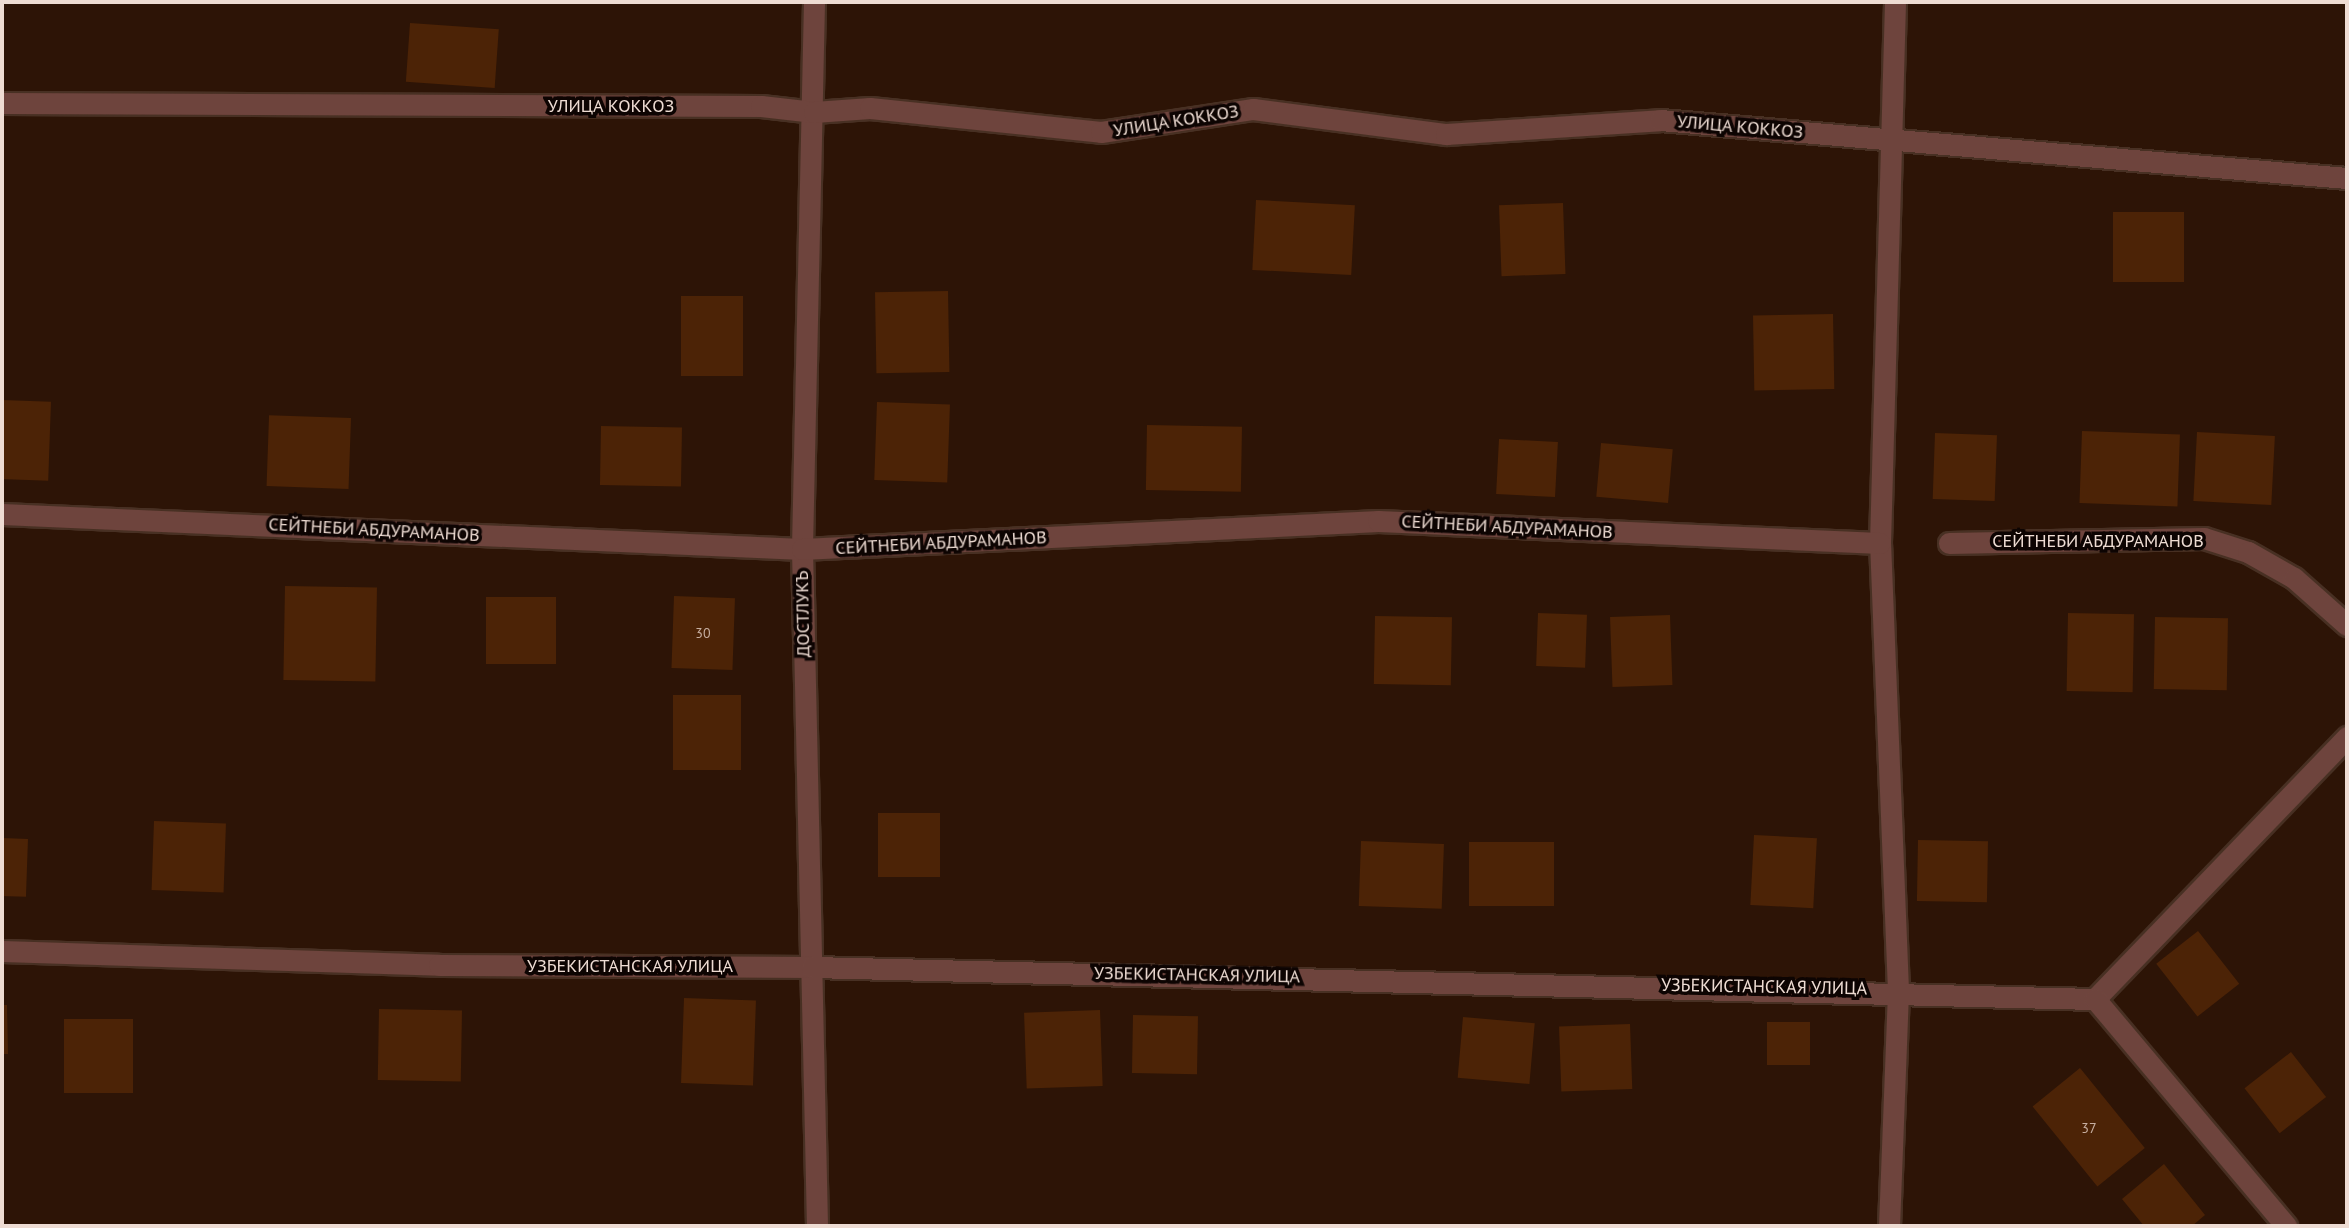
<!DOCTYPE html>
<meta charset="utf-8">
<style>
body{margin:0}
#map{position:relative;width:2349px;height:1228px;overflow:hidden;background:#2d1406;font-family:"PT Sans",sans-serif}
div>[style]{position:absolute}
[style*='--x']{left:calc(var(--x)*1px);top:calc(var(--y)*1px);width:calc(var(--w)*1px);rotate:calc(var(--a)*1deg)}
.building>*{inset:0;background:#4c2306;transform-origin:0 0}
.roads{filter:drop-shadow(2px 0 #483023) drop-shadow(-2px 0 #483023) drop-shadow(0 2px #483023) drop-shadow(0 -2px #483023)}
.lane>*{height:21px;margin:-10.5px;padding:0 10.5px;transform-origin:10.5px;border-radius:10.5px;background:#6e443d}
.street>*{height:21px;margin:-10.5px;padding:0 10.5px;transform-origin:10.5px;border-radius:10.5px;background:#6e443d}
span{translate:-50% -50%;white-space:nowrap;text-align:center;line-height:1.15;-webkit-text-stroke:7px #0d0402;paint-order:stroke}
.number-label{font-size:14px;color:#c6aea0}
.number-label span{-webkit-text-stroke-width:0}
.street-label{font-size:18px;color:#eedcd3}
.frame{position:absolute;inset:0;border:4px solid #eedcd3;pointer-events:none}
</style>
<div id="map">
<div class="building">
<div style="left:410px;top:23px;width:89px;height:59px;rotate:4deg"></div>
<div style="left:1256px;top:200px;width:99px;height:70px;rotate:3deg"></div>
<div style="left:1563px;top:203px;width:71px;height:64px;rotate:88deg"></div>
<div style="left:2184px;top:212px;width:70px;height:71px;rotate:90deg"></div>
<div style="left:948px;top:291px;width:81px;height:73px;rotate:89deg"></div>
<div style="left:681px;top:296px;width:62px;height:80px"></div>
<div style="left:1833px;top:314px;width:75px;height:80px;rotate:89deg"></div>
<div style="left:2px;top:400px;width:49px;height:79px;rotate:2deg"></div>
<div style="left:877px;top:402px;width:73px;height:78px;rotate:2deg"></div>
<div style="left:351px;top:418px;width:71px;height:82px;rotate:92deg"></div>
<div style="left:1147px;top:425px;width:95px;height:65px;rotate:1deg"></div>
<div style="left:601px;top:426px;width:81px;height:59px;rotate:1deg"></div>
<div style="left:2082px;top:431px;width:98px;height:72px;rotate:2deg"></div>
<div style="left:2197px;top:432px;width:78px;height:69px;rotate:3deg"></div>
<div style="left:1935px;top:433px;width:62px;height:66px;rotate:2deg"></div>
<div style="left:1499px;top:439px;width:59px;height:55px;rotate:3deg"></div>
<div style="left:1601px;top:443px;width:72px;height:54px;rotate:5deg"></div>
<div style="left:285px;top:586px;width:92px;height:94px;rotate:1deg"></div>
<div style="left:674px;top:596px;width:61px;height:72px;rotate:2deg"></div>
<div style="left:486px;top:597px;width:70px;height:67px"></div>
<div style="left:1538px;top:613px;width:49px;height:53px;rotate:2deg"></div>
<div style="left:2068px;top:613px;width:66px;height:78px;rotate:1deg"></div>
<div style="left:1670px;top:615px;width:70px;height:60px;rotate:88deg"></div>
<div style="left:1375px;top:616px;width:77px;height:68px;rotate:1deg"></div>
<div style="left:2155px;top:617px;width:73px;height:72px;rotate:1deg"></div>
<div style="left:673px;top:695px;width:68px;height:75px"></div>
<div style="left:878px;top:813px;width:62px;height:64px"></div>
<div style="left:154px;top:821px;width:72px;height:69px;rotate:2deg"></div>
<div style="left:1754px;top:835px;width:63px;height:70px;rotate:3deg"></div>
<div style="left:2px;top:838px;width:26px;height:58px;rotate:2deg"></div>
<div style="left:1918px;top:840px;width:70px;height:61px;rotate:1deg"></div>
<div style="left:1361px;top:841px;width:83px;height:65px;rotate:2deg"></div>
<div style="left:1554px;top:842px;width:64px;height:85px;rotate:90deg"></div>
<div style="left:2198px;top:931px;width:67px;height:53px;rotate:52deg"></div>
<div style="left:684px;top:998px;width:72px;height:85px;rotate:2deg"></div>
<div style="clip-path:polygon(2px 1005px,7px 1005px,8px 1054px,2px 1054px)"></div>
<div style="left:379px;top:1009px;width:83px;height:71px;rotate:1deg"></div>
<div style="left:1100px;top:1010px;width:76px;height:76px;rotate:88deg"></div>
<div style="left:1133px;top:1015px;width:65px;height:58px;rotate:1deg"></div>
<div style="left:1463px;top:1017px;width:72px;height:61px;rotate:5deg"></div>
<div style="left:64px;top:1019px;width:69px;height:74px"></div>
<div style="left:1767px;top:1022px;width:43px;height:43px"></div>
<div style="left:1630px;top:1024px;width:65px;height:71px;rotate:88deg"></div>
<div style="left:2291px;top:1052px;width:57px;height:59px;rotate:52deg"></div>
<div style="left:2080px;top:1068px;width:103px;height:61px;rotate:51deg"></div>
<div style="clip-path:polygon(2164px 1164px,2205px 1215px,2192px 1226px,2144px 1226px,2122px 1199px)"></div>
</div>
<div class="roads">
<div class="lane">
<div style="--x:2095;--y:999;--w:364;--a:-46.1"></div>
<div style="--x:1889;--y:1226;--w:236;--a:-87.8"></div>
<div style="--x:1898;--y:990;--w:447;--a:-92.3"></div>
<div style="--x:1880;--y:543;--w:541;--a:-88.41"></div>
</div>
<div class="street">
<div style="--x:814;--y:2;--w:547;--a:91.26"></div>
<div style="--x:802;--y:549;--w:677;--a:88.73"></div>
<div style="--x:2;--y:103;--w:759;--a:0.23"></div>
<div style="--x:761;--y:106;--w:53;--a:6.5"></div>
<div style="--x:814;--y:112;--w:56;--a:-4.1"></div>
<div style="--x:870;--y:108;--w:232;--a:5.9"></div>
<div style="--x:1101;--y:132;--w:154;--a:-8.6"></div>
<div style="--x:1253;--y:109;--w:195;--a:7.4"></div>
<div style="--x:1446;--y:134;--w:214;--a:-3.7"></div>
<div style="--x:1660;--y:120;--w:689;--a:4.83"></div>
<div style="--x:2;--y:514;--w:801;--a:2.51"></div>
<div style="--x:802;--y:549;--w:577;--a:-2.78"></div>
<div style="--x:1378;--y:521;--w:502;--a:2.51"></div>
<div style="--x:1949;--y:543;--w:255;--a:-1.1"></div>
<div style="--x:2204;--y:538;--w:46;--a:17.7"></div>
<div style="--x:2248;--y:552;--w:53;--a:29.5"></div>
<div style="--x:2294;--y:578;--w:71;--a:41.6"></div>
<div style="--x:2;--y:951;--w:437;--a:1.8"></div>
<div style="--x:439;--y:965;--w:373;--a:0.3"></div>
<div style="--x:812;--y:967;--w:1283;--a:1.43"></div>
<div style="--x:2095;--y:999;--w:297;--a:49.9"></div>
</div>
</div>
<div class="number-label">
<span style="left:703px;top:633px">30</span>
<span style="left:2089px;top:1128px">37</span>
</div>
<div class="street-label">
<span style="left:611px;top:106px">УЛИЦА КОККОЗ</span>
<span style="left:1176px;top:121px;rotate:-9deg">УЛИЦА КОККОЗ</span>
<span style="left:1740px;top:127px;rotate:5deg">УЛИЦА КОККОЗ</span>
<span style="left:1507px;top:527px;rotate:3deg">СЕЙТНЕБИ АБДУРАМАНОВ</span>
<span style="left:374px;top:530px;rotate:3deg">СЕЙТНЕБИ АБДУРАМАНОВ</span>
<span style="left:2098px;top:541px">СЕЙТНЕБИ АБДУРАМАНОВ</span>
<span style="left:941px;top:543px;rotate:-3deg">СЕЙТНЕБИ АБДУРАМАНОВ</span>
<span style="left:803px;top:614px;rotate:-91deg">ДОСТЛУКЪ</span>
<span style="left:630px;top:966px">УЗБЕКИСТАНСКАЯ УЛИЦА</span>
<span style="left:1197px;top:975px;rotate:1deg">УЗБЕКИСТАНСКАЯ УЛИЦА</span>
<span style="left:1764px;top:987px;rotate:1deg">УЗБЕКИСТАНСКАЯ УЛИЦА</span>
</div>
<div class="frame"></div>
</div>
